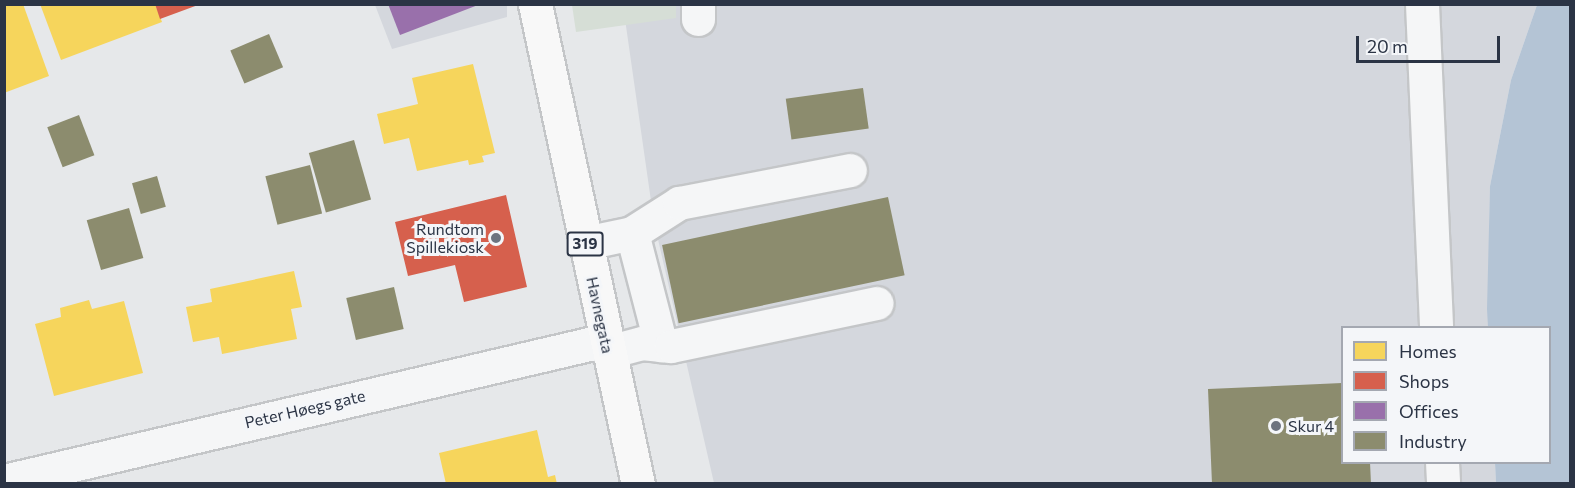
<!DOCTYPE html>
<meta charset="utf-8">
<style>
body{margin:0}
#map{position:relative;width:1575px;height:488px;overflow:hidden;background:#e6e8ea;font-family:Commissioner,sans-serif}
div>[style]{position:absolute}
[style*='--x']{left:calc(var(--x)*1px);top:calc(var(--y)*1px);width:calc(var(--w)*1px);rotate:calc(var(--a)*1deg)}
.built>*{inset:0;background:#d4d7dd}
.green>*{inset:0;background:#d6ded6}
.water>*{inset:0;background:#b4c4d5}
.homes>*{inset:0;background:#f6d55c}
.shops>*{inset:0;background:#d6604d}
.offices>*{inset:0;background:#9970ab}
.industry>*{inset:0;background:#8c8c6e;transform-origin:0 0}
.roads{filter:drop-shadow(2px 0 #c4c6c8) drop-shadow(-2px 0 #c4c6c8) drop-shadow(0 2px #c4c6c8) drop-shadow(0 -2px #c4c6c8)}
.minor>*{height:33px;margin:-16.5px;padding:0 16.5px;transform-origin:16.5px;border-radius:16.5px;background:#f5f6f7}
.major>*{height:33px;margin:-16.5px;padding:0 16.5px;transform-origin:16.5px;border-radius:16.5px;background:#f8f8f8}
.dots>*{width:16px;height:16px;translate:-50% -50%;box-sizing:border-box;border:3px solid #f4f6f9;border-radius:50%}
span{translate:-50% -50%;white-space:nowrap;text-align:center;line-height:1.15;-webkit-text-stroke:6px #f4f6f9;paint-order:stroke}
.shield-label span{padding:2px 4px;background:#f4f6f9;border:2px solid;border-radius:4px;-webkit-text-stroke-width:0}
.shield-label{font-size:15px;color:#2b3445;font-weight:700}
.poi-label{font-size:16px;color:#2b3445}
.right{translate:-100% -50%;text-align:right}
.left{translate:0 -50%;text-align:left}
.street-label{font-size:16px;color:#2b3445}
.frame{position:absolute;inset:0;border:6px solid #2b3445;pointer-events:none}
.legend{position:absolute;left:1341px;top:326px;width:210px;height:138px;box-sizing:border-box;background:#f4f6f9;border:2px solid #a4a8b1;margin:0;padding:8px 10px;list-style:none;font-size:18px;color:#2b3445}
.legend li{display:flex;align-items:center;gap:12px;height:30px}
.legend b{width:30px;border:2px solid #a4a8b1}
.scale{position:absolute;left:1356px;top:36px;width:144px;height:27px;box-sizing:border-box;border:3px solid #2b3445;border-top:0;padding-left:8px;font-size:18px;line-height:21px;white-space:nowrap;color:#2b3445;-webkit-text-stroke:4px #f4f6f9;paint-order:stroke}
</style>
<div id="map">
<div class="built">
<div style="clip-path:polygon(375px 5px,507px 5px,507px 17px,392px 49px)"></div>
<div style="clip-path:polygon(623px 5px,1537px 5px,1511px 80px,1490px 186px,1488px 327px,1342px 328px,1342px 462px,1495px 463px,1496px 483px,714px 483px,654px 222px)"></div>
</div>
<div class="green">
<div style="clip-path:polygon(572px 5px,676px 5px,676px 18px,576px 32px)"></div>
</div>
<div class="water">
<div style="clip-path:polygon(1537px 5px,1570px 5px,1570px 483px,1496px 483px,1495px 463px,1550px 462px,1550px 328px,1488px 327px,1487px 309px,1490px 186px,1511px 80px)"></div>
</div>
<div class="homes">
<div style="clip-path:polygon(4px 4px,23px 4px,49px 76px,4px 93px)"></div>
<div style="clip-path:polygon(40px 4px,155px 4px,162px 22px,61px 60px)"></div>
<div style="clip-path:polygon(473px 64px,495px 153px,482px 156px,484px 162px,469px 165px,468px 160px,417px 171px,409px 138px,384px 144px,377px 114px,418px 104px,412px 78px)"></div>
<div style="clip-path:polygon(294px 271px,302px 307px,291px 309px,297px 339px,222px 354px,219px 337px,193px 342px,186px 307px,212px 302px,210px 289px)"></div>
<div style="clip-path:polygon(89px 300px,92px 309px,124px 301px,143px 373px,54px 396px,35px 324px,61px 317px,60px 308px)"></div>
<div style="clip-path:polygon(537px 430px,548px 477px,555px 475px,557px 484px,446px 484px,439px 453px)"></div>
</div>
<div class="shops">
<div style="clip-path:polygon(155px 4px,198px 4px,198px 5px,160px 19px)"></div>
<div style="clip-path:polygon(506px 195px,527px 287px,464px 302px,455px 265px,408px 276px,395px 222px)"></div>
</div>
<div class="offices">
<div style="clip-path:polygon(388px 4px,478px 4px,478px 5px,400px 35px)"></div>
</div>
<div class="industry">
<div style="left:269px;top:34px;width:36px;height:42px;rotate:67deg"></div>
<div style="left:863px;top:88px;width:41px;height:78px;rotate:82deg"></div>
<div style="left:79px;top:115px;width:43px;height:34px;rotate:69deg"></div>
<div style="left:354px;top:140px;width:62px;height:47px;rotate:74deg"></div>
<div style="left:310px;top:165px;width:50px;height:46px;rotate:76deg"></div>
<div style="left:157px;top:176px;width:32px;height:26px;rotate:74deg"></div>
<div style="left:888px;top:197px;width:80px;height:231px;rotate:78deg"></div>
<div style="left:129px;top:208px;width:52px;height:44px;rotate:74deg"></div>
<div style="left:394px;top:287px;width:43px;height:49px;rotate:77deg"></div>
<div style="clip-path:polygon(1342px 383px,1342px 462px,1370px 462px,1371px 484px,1212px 484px,1208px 389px)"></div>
</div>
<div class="roads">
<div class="minor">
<div style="--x:1422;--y:4;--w:324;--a:87.5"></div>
<div style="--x:698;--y:19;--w:15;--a:-90"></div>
<div style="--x:632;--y:233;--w:116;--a:75.5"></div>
<div style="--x:585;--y:243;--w:48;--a:-12"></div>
<div style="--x:632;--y:233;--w:56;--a:-32.6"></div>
<div style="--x:679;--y:203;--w:174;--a:-10.9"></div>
<div style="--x:608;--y:352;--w:35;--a:-15"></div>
<div style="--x:642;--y:343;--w:29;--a:6"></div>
<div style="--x:671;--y:346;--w:210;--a:-11.8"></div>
<div style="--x:1442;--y:462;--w:22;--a:87"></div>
<div style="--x:4;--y:481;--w:618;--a:-13.18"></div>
</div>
<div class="major">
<div style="--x:535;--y:4;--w:491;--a:77.9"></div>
</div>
</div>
<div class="dots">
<div style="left:496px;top:238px;background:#6c737f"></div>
<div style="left:1276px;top:426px;background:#6c737f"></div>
</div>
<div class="shield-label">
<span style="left:585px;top:244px">319</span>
</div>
<div class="poi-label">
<span class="right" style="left:484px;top:238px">Rundtom<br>Spillekiosk</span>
<span class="left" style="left:1288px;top:426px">Skur 4</span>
</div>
<div class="street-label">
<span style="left:600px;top:315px;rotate:78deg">Havnegata</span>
<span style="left:305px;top:409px;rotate:-13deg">Peter Høegs gate</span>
</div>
<div class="frame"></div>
<ul class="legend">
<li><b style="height:16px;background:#f6d55c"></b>Homes</li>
<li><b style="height:16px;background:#d6604d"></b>Shops</li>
<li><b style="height:16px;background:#9970ab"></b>Offices</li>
<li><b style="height:16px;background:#8c8c6e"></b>Industry</li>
</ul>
<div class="scale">20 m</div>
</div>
